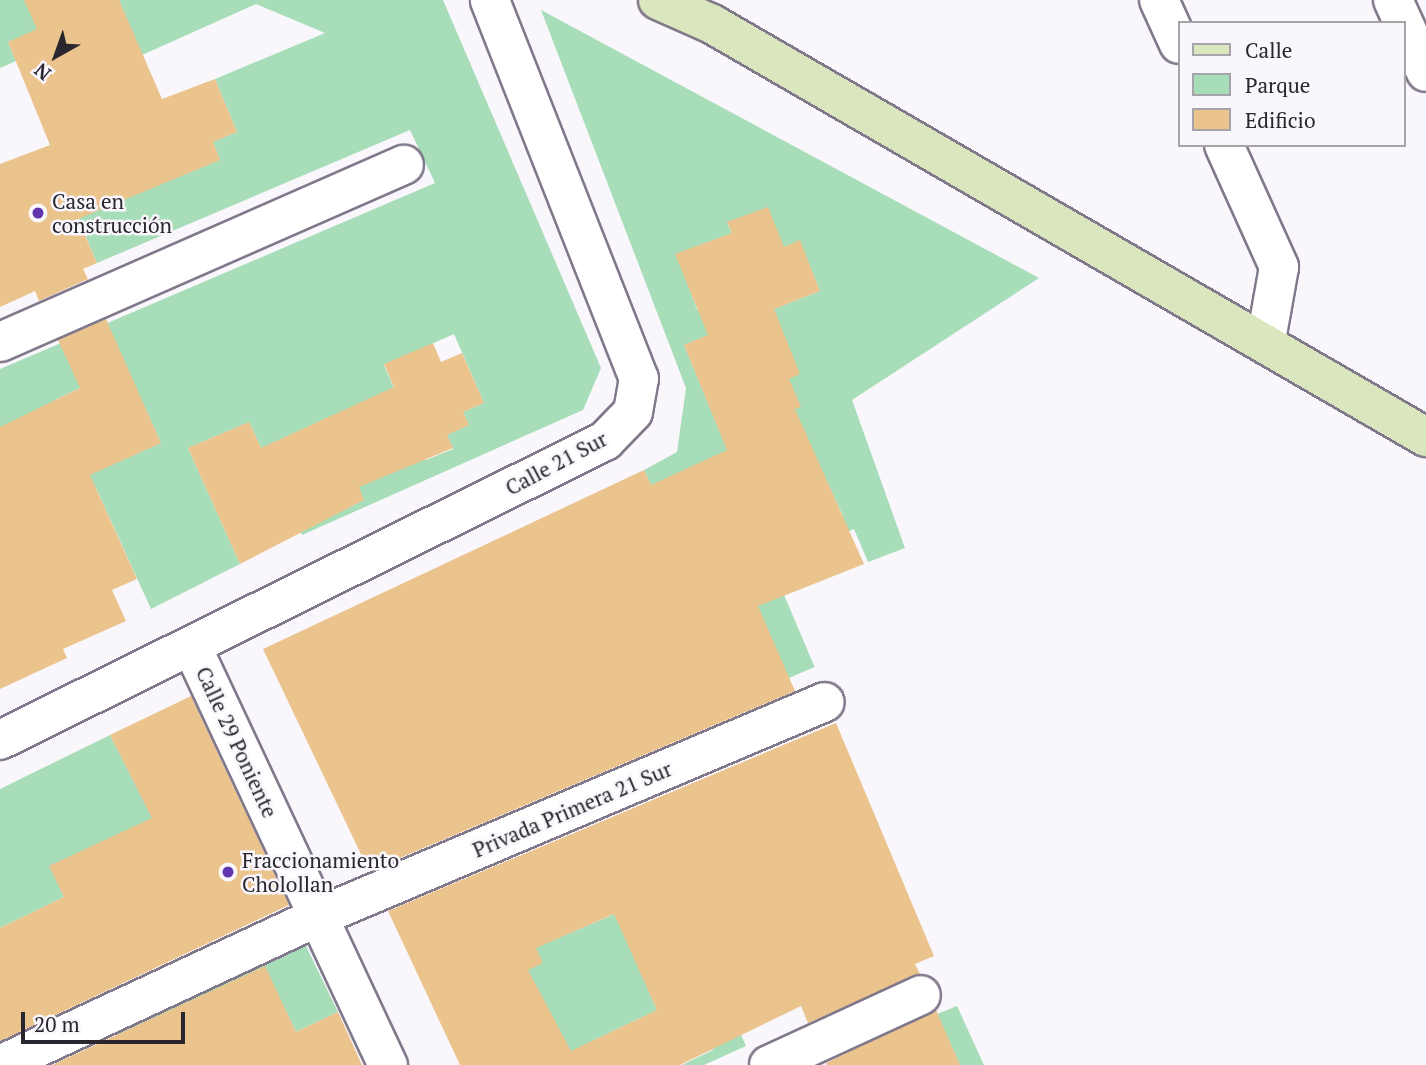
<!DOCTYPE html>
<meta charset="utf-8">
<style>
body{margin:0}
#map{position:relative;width:1426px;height:1065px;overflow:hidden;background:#f9f7fc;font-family:"PT Serif",serif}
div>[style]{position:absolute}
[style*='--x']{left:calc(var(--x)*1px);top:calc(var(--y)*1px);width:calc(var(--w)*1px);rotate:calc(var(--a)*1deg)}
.green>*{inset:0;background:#a7ddb8;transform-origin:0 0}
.building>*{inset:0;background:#eac38d}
.roads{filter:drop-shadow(2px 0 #81788b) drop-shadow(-2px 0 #81788b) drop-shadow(0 2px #81788b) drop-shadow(0 -2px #81788b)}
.minor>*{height:38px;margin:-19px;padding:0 19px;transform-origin:19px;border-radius:19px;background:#fff}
.major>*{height:38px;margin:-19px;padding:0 19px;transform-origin:19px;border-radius:19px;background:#dae7be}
.dots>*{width:19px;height:19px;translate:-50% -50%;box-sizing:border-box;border:4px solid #f9f7fc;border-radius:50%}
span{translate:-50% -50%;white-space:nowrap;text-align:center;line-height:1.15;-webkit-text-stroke:5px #f9f7fc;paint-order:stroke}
.poi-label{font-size:21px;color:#2a262e}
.left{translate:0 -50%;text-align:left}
.street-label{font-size:21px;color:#2a262e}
.legend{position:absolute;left:1178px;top:21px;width:228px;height:126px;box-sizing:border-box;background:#f9f7fc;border:2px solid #a6a3aa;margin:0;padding:9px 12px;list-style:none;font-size:21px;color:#2a262e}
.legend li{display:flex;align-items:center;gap:14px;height:35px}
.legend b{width:35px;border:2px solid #a6a3aa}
.north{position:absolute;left:21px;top:21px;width:70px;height:70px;-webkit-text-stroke:5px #f9f7fc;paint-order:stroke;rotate:220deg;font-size:19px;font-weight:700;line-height:28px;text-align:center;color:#2a262e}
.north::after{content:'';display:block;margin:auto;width:24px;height:32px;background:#2a262e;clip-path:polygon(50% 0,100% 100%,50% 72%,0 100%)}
.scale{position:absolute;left:21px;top:1012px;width:164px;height:32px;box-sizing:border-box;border:4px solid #2a262e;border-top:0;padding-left:9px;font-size:21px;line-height:24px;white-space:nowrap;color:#2a262e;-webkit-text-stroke:5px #f9f7fc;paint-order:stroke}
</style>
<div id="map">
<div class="green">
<div style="clip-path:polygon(0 0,24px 0,53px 23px,8px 42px,16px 61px,0 68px)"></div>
<div style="clip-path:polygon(evenodd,119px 0,443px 0,601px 368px,583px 410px,302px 535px,249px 422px,188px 448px,240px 564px,151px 609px,96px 488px,43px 513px,0 507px,0 369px,435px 183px,410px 130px,97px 263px,48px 146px,119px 117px,149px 189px,220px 160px,213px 142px,237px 132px,215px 79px,325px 33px,256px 4px,142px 55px,119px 0,454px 334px,484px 403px,463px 412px,469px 425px,447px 435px,453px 449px,426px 460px,384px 365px,454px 334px,119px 0,115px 341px,161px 443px,89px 475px,55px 400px,80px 388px,115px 341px,119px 0,329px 417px,364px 500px,340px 512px,290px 493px,268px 445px,329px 417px)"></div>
<div style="clip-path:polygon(541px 10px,1039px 278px,852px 400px,905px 548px,868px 562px,854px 529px,808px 548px,843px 516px,824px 475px,807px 482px,774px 309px,820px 291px,800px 241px,784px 247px,727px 223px,732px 233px,676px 254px,697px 309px,719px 331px,684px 345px,722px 437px,757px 453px,651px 485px,644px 470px,677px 452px,686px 388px)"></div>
<div style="left:765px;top:550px;width:127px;height:30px;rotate:67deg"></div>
<div style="clip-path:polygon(110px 735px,153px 819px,50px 866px,64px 897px,0 928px,0 789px)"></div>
<div style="clip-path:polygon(675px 888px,646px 985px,657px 1010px,596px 1039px,572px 1065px,487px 1018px,527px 929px,554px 940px)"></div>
<div style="clip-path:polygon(304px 942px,338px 1012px,296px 1032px,269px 976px,131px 1065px,112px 1026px)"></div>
<div style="clip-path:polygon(726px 1001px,746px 1046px,704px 1065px,682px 1065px,713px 1050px,697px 1014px)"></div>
<div style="clip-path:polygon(957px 1006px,984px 1065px,960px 1065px,937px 1014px)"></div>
</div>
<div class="building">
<div style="clip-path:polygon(24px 0,119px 0,162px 99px,215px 79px,237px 132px,213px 142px,220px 160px,78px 219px,97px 263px,83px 269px,88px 279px,39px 301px,35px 291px,0 307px,0 164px,50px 145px,8px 42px,37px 29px)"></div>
<div style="clip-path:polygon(768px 207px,784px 247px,800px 240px,820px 291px,774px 309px,800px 374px,789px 379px,801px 407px,795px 409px,864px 564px,758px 606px,795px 691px,369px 871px,263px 649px,644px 470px,651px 485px,727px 450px,684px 345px,708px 335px,675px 254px,732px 233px,727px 222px)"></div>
<div style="clip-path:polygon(106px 319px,161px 443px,90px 475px,137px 579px,112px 590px,126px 621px,63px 649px,67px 658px,0 689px,0 427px,80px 388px,58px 340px)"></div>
<div style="clip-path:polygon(433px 343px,441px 362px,462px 353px,484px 403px,463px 412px,469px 425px,447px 435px,453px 448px,359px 487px,364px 500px,240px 564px,188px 448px,249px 422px,261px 448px,394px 387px,384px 364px)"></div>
<div style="clip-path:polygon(191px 696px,289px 905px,0 1041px,0 928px,64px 897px,49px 866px,152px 818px,110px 735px)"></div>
<div style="clip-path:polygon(evenodd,836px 723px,934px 956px,915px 964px,920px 974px,808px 1023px,801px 1006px,680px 1065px,460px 1065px,388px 911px,836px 723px,614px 914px,657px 1010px,571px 1051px,528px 970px,543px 963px,536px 948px,614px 914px)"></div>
<div style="clip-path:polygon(265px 966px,296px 1032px,338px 1012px,362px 1065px,52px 1065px)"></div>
<div style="clip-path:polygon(936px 1010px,960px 1065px,827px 1065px,826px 1063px)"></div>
</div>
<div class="roads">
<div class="minor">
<div style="--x:1159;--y:0;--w:48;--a:65.6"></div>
<div style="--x:1393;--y:0;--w:79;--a:65.4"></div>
<div style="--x:1224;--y:145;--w:134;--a:65.7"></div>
<div style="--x:1279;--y:267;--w:74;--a:100.1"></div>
<div style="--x:0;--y:342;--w:441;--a:-23.7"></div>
<div style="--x:192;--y:647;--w:462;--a:64.9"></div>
<div style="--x:0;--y:740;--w:675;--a:-26.3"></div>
<div style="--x:605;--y:441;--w:40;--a:-46"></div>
<div style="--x:633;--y:412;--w:34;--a:-80"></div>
<div style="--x:639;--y:379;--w:407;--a:-111.5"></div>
<div style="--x:0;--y:1065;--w:353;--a:-25"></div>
<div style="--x:320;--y:916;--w:548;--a:-22.97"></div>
<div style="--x:769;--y:1065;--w:167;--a:-24.7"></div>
</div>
<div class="major">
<div style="--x:658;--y:0;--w:59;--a:24"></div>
<div style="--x:712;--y:24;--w:825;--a:30.05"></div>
</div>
</div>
<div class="dots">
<div style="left:38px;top:213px;background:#6135ad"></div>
<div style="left:228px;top:872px;background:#6135ad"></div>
</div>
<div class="poi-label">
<span class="left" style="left:52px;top:213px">Casa en<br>construcción</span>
<span class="left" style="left:242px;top:872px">Fraccionamiento<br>Cholollan</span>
</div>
<div class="street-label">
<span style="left:556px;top:463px;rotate:-28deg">Calle 21 Sur</span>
<span style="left:237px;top:742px;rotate:65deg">Calle 29 Poniente</span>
<span style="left:572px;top:809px;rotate:-23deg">Privada Primera 21 Sur</span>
</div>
<ul class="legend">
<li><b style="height:9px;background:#dae7be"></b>Calle</li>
<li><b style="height:19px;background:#a7ddb8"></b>Parque</li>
<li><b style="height:19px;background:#eac38d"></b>Edificio</li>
</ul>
<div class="north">N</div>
<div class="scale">20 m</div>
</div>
